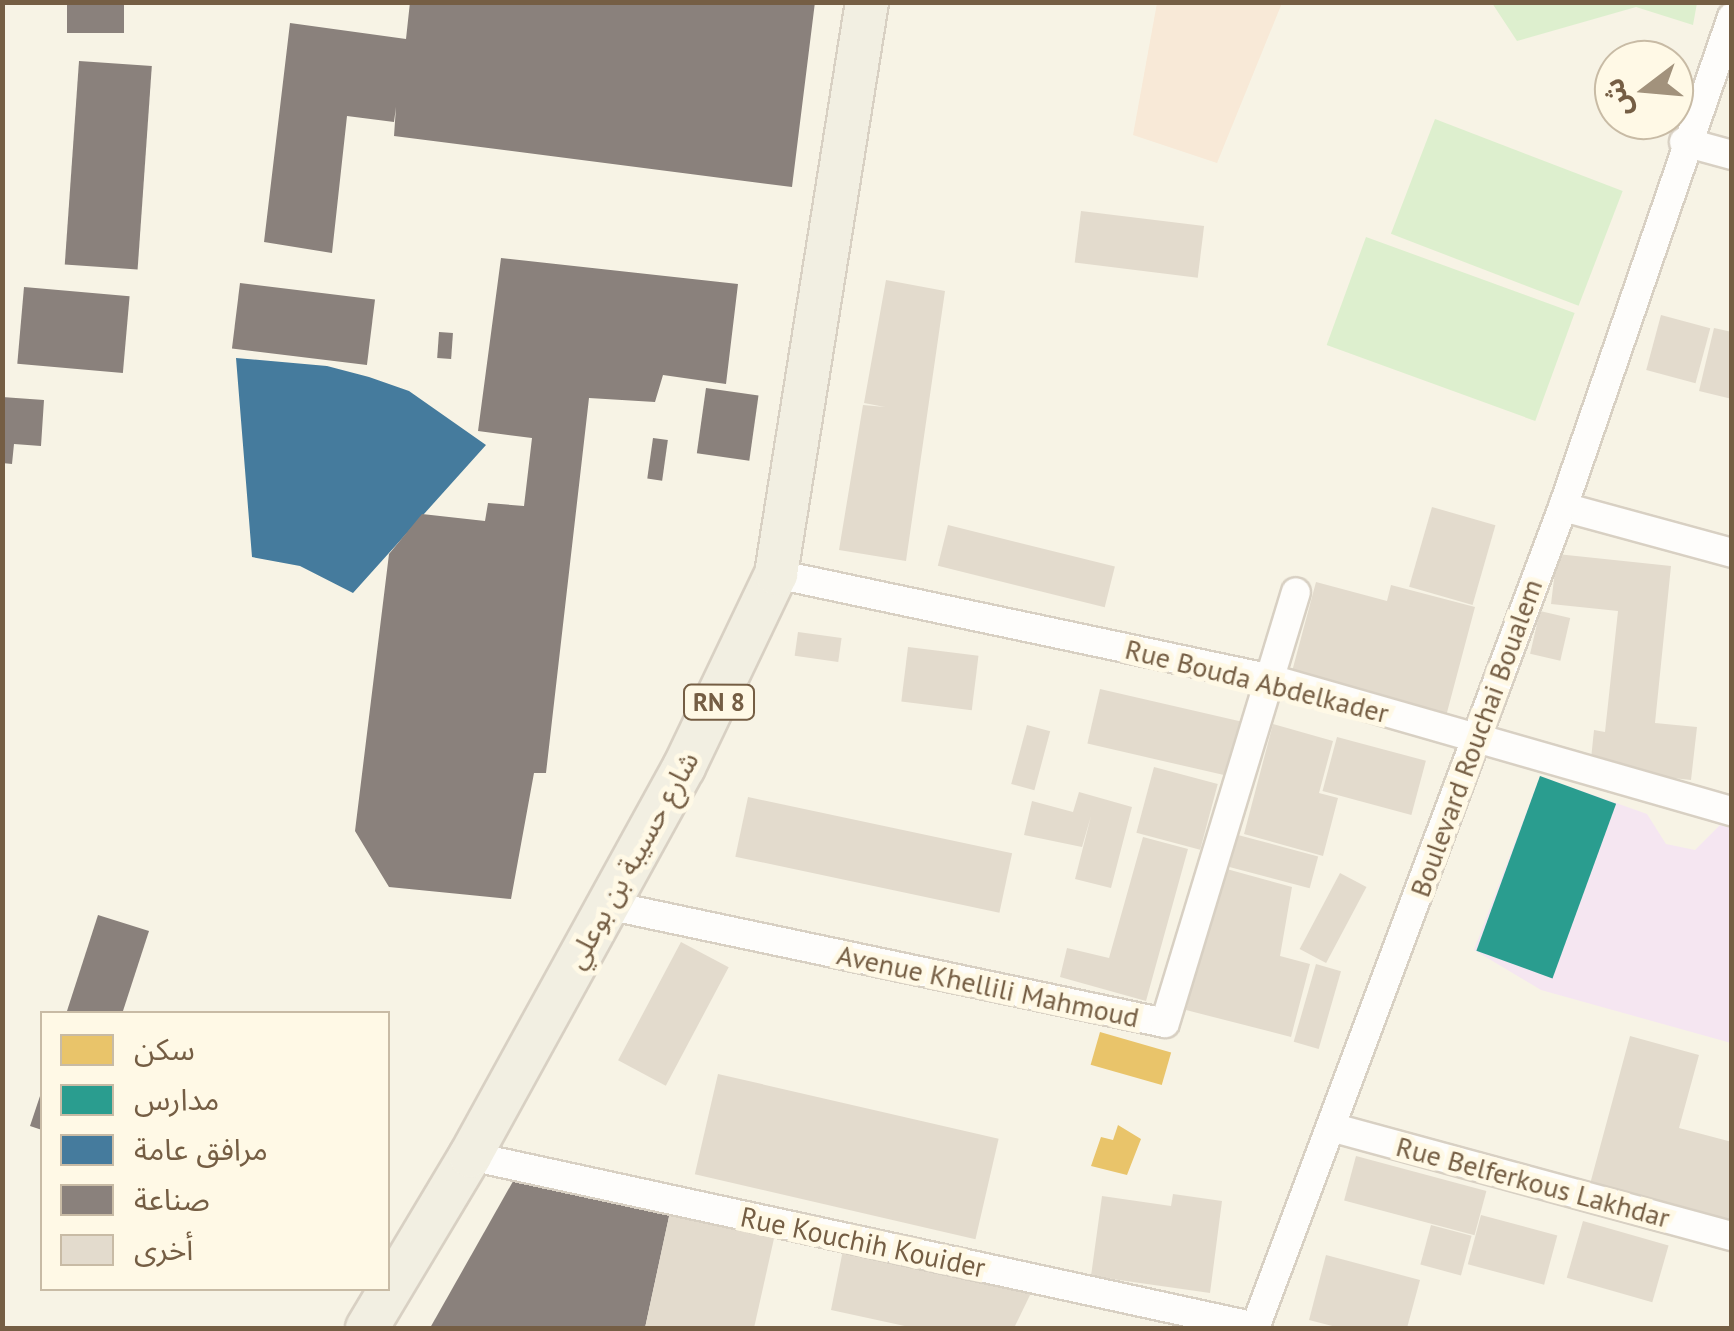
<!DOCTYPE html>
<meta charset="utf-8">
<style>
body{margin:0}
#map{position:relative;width:1734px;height:1331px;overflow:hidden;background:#f7f3e5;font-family:"PT Sans","Noto Sans Arabic",sans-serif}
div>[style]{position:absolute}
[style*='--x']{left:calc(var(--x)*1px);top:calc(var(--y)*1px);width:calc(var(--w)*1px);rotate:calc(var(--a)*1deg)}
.commercial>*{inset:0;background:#f8e9d7}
.education>*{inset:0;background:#f5e6f1}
.green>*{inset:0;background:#ddefce;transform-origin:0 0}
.homes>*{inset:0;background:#e9c46a;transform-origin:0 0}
.schools>*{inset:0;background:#2a9d8f;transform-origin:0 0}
.public>*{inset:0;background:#457b9d}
.industry>*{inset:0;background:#8a817c;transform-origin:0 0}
.building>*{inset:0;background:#e3dbcd;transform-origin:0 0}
.roads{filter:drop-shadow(2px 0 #d8d0c3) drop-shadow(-2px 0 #d8d0c3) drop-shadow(0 2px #d8d0c3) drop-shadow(0 -2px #d8d0c3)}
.minor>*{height:28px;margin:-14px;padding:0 14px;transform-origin:14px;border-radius:14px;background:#fefdfb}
.primary>*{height:42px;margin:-21px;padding:0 21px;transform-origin:21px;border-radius:21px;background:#f2efe2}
span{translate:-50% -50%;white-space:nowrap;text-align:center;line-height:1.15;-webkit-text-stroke:10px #fff9e6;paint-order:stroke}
.shield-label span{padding:2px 8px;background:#fff9e6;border:2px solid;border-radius:8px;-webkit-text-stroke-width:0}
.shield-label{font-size:25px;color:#755e44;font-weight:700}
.street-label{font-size:28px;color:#755e44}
.frame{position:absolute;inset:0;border:5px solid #755e44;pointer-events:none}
.legend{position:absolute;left:40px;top:1011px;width:350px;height:280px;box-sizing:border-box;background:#fff9e6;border:2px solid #c8bba5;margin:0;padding:12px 18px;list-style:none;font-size:30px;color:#755e44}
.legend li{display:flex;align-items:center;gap:20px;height:50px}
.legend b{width:50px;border:2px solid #c8bba5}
.north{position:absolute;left:1594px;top:40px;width:100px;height:100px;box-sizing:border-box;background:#fff9e6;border:2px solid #c8bba5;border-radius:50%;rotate:254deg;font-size:28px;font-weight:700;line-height:40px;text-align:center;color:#755e44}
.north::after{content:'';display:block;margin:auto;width:35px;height:45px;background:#a2927c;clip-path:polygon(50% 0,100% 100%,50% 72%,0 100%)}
</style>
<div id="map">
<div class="commercial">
<div style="clip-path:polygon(1157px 3px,1282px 3px,1217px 163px,1133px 135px)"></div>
</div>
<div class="education">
<div style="clip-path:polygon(1540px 776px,1647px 814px,1666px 844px,1695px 850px,1720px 825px,1731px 828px,1731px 1043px,1541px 990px,1474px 950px)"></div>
</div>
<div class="green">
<div style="clip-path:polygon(1492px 3px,1697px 3px,1693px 25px,1636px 7px,1517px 41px)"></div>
<div style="left:1435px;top:119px;width:201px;height:123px;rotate:21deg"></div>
<div style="left:1366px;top:237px;width:222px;height:115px;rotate:20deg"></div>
</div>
<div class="homes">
<div style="left:1100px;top:1032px;width:74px;height:34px;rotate:16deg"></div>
<div style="clip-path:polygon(1118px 1125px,1141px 1139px,1127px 1175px,1091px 1166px,1101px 1137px,1113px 1140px)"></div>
</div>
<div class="schools">
<div style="left:1540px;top:776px;width:81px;height:186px;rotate:20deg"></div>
</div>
<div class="public">
<div style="clip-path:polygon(236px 358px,327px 366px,369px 377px,409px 391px,486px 445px,353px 593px,300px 566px,252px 557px)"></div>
</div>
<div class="industry">
<div style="left:67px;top:2px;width:57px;height:31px"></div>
<div style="clip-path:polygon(410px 2px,815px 2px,792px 187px,394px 136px,396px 107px,394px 122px,347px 116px,332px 253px,264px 242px,290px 23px,406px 39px)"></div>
<div style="left:79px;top:61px;width:73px;height:204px;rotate:4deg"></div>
<div style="clip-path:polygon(501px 258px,738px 284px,726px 384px,663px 375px,655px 402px,589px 398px,546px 773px,534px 773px,511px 899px,389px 887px,355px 831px,389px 554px,422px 514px,485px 521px,488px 503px,524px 506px,532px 438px,478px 431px)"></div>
<div style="left:240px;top:283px;width:136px;height:66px;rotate:7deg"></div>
<div style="left:24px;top:287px;width:106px;height:77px;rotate:5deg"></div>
<div style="left:439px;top:332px;width:14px;height:26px;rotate:4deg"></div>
<div style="left:706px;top:388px;width:53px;height:66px;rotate:8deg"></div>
<div style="clip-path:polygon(2px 397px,44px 400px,41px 446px,14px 444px,12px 464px,2px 463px)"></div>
<div style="left:653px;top:438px;width:15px;height:41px;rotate:8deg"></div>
<div style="clip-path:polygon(98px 915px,149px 931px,122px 1014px,66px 1014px)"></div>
<div style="clip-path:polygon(42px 1090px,42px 1130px,30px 1126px)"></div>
<div style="clip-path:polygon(516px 1176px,670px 1212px,645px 1328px,430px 1328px)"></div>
</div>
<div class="building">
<div style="left:1081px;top:211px;width:124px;height:52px;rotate:7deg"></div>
<div style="clip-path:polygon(886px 280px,945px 291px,906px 561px,839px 550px,863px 405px,885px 407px,864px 403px)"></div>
<div style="left:1661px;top:315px;width:51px;height:57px;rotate:15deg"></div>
<div style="clip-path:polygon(1714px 328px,1732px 332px,1732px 399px,1699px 391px)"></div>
<div style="left:1432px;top:507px;width:66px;height:83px;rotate:16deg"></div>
<div style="left:948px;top:525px;width:172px;height:42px;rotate:14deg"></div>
<div style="clip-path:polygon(1557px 554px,1671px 566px,1655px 723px,1697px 727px,1691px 780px,1590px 769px,1594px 730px,1605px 732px,1618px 611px,1551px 604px)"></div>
<div style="clip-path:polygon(1316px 582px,1387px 601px,1391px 585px,1475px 607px,1445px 720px,1290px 679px)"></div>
<div style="left:1540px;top:611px;width:31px;height:44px;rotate:13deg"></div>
<div style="left:798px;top:632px;width:44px;height:24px;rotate:8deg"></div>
<div style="left:908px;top:647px;width:71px;height:55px;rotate:7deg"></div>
<div style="left:1100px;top:689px;width:148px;height:56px;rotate:13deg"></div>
<div style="clip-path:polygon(1273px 724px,1333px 741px,1319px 793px,1338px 798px,1323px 856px,1244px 834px)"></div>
<div style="left:1027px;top:725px;width:24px;height:61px;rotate:15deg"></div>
<div style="left:1337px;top:737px;width:92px;height:56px;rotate:15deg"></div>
<div style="left:1154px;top:767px;width:66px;height:68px;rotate:15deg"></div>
<div style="clip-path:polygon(1079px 792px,1132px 807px,1111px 888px,1075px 879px,1091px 816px,1082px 847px,1024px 835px,1032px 801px,1073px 812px)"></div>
<div style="left:748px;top:797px;width:270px;height:61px;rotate:12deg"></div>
<div style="left:1238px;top:835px;width:83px;height:33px;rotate:15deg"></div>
<div style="clip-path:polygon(1143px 837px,1188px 849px,1146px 1001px,1060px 977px,1067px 948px,1109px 958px)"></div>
<div style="clip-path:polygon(1223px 868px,1292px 887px,1280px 956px,1310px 964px,1291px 1037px,1186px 1010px)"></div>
<div style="left:1340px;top:873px;width:30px;height:86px;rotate:28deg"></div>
<div style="left:681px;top:942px;width:54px;height:134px;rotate:28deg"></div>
<div style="left:1316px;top:964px;width:26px;height:81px;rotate:16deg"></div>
<div style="clip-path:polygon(1630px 1036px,1699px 1055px,1679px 1128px,1732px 1142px,1732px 1222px,1590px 1184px)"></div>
<div style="left:718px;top:1074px;width:288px;height:103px;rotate:13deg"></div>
<div style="left:1356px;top:1156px;width:135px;height:46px;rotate:15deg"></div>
<div style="clip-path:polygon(1173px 1194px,1222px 1201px,1210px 1293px,1091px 1276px,1102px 1196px,1171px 1206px)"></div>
<div style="clip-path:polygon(670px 1212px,775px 1234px,754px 1328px,645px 1328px)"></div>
<div style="left:1481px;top:1215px;width:79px;height:51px;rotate:15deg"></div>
<div style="left:1583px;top:1221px;width:89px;height:59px;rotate:16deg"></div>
<div style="left:1431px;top:1225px;width:42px;height:41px;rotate:15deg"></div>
<div style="clip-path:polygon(844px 1245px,1031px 1293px,1014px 1328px,914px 1328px,831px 1310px)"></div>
<div style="clip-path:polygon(1326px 1255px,1420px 1280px,1407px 1328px,1340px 1328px,1309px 1320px)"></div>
</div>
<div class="roads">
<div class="minor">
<div style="--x:1684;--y:142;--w:50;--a:15.2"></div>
<div style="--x:1563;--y:507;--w:175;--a:15.2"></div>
<div style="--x:776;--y:574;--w:502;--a:11.96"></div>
<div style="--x:1267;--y:678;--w:484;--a:16"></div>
<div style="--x:607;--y:905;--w:570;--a:11.94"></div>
<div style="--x:1165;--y:1023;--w:450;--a:-73.1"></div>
<div style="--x:1334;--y:1128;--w:412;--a:15.2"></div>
<div style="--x:470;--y:1156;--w:804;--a:12.27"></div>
<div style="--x:1255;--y:1328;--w:877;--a:-69.44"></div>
<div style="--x:1563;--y:507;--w:518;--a:-70.97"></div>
</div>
<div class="primary">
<div style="--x:367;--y:1328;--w:200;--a:-59.1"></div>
<div style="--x:470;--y:1156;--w:444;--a:-61.2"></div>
<div style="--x:684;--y:767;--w:214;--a:-64.5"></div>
<div style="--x:776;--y:574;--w:579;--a:-80.96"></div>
</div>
</div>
<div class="shield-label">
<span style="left:719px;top:702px">RN 8</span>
</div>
<div class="street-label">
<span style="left:1257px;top:681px;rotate:14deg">Rue Bouda Abdelkader</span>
<span style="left:1476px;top:738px;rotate:-70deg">Boulevard Rouchai Boualem</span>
<span style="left:632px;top:860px;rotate:-61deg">شارع حسيبة بن بوعلي</span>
<span style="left:988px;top:986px;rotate:12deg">Avenue Khellili Mahmoud</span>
<span style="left:1533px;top:1182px;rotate:15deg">Rue Belferkous Lakhdar</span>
<span style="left:863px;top:1242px;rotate:12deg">Rue Kouchih Kouider</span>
</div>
<div class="frame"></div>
<ul class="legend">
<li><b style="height:28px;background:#e9c46a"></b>سكن</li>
<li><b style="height:28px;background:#2a9d8f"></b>مدارس</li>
<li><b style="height:28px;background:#457b9d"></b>مرافق عامة</li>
<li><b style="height:28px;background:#8a817c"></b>صناعة</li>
<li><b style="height:28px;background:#e3dbcd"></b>أخرى</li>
</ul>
<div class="north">ش</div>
</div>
